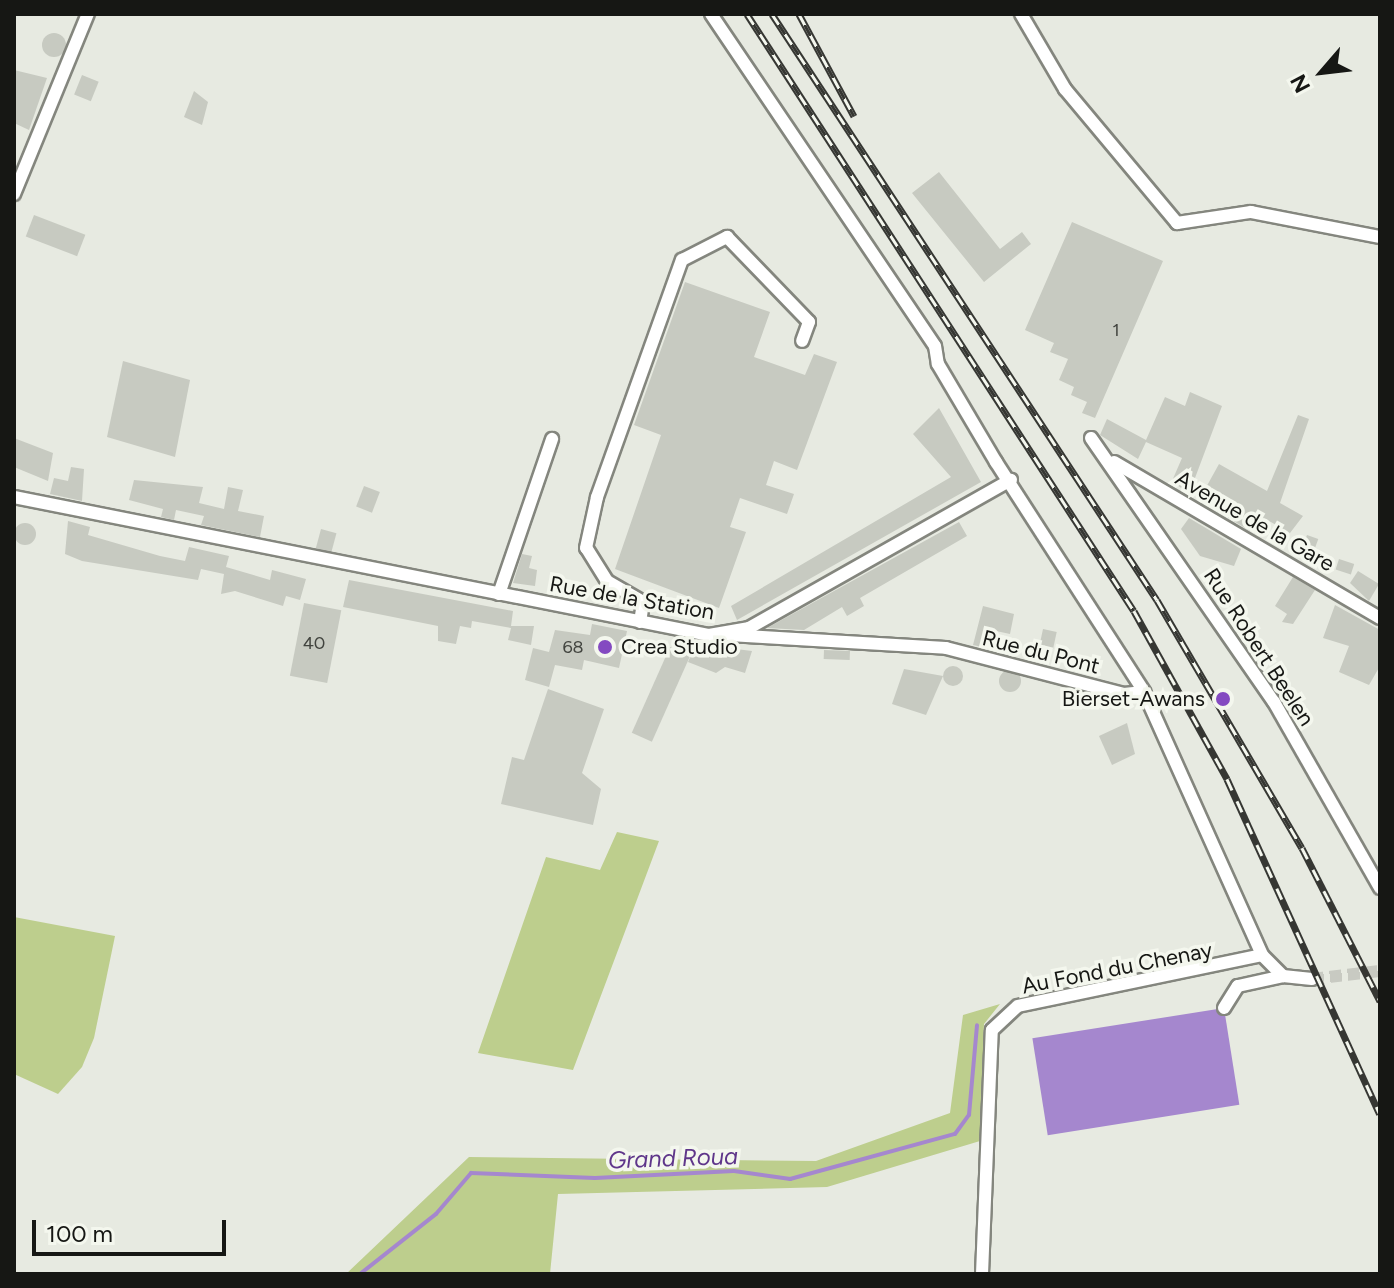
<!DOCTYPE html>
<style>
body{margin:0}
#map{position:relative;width:1394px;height:1288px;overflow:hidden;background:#e7eae1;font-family:Figtree,sans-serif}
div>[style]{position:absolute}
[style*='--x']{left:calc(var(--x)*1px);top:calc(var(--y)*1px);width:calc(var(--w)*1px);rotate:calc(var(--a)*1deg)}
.green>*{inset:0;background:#bdce8d}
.water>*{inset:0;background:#a587ce;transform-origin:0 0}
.stream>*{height:4px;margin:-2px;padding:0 2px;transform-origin:2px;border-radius:2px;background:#a587ce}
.building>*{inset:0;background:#c7cac1;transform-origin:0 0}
.round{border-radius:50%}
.minor-tunnel>*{height:12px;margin-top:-6px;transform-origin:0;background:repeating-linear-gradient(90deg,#c8cac2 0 12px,transparent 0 18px)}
.roads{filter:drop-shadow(2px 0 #84867e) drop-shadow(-2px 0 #84867e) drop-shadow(0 2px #84867e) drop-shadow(0 -2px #84867e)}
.minor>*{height:12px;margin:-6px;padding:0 6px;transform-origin:6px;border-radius:6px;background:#fff}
.rail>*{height:7px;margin-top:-3.5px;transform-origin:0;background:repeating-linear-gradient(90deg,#f4f7ee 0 12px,#363733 0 24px);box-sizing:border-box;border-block:2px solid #363733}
.dots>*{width:22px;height:22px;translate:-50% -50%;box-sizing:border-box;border:4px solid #f4f7ee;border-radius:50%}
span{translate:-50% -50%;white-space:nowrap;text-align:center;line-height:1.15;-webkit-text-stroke:7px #f4f7ee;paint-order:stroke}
.number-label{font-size:18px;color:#42443f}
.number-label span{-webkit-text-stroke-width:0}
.street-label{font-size:22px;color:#161714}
.poi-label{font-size:22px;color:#161714}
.left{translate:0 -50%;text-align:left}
.right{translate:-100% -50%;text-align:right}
.water-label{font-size:24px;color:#5f368a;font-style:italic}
.frame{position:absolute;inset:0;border:16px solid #161714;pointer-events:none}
.north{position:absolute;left:1282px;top:32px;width:80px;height:80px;-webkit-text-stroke:6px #f4f7ee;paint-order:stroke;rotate:242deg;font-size:22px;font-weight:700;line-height:32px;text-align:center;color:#161714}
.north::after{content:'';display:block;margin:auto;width:28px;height:36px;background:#161714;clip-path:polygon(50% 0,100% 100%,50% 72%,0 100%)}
.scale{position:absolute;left:32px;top:1220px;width:194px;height:36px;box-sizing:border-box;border:4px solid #161714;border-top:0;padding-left:10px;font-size:24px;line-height:28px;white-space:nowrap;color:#161714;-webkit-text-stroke:6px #f4f7ee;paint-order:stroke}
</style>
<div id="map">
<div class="green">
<div style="clip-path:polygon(617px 832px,659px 841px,573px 1070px,478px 1053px,546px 857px,600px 870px)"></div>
<div style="clip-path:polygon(14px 917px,115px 936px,94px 1038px,82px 1067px,58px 1094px,14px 1074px)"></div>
<div style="clip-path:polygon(1000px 1004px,984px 1024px,980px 1141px,827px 1187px,558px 1194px,550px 1274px,346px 1274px,469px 1157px,816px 1161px,950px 1113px,963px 1015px)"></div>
</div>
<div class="water">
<div style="left:1224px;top:1008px;width:98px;height:194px;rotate:81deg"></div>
</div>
<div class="stream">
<div style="--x:360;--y:1274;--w:97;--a:-38.3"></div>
<div style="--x:436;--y:1214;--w:54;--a:-49.5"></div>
<div style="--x:471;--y:1173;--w:124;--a:2.3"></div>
<div style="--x:595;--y:1178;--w:139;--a:-2.9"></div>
<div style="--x:734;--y:1171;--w:57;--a:8.1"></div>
<div style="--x:790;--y:1179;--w:171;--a:-15.3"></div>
<div style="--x:955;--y:1134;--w:24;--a:-54"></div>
<div style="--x:969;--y:1115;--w:90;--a:-84.9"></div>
</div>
<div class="building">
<div class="round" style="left:42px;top:33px;width:24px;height:24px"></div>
<div style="clip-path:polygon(14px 70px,47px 78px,29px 130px,14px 123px)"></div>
<div style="left:82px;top:75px;width:18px;height:21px;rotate:22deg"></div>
<div style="clip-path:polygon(194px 91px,208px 102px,202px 125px,184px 117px)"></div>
<div style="clip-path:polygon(939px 172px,1000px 249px,1022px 232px,1031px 244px,984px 282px,912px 193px)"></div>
<div style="left:34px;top:215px;width:55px;height:23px;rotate:21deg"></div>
<div style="clip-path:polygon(1072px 222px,1163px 261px,1095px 418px,1082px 413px,1087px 402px,1071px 395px,1074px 387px,1059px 380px,1068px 359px,1050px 352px,1054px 343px,1025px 330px)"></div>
<div style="clip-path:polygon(685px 282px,770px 312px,754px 357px,805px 375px,814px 354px,837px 362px,797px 470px,774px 461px,766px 485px,794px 494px,787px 514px,740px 498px,730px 527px,746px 532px,719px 608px,615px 569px,661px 435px,634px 425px)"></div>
<div style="clip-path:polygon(123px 361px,190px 380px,175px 457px,107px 437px)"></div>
<div style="clip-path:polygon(1190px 392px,1222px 406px,1189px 494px,1172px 481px,1182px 458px,1146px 442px,1138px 459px,1100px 435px,1107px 419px,1146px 440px,1165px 397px,1185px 406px)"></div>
<div style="clip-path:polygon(939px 408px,981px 482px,737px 620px,731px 606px,951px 477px,913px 434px)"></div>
<div style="clip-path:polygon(1298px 415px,1309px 419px,1280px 503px,1303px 516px,1290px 533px,1257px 514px,1250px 531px,1199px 500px,1219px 464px,1267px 491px)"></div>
<div style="clip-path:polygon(14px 438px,53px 453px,48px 481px,14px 467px)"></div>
<div style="clip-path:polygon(71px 467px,84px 469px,82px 501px,50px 494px,54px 478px,68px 481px)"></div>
<div style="clip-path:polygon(134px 480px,203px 487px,199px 503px,224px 509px,228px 487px,243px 490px,238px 511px,264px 516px,260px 537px,201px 525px,204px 516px,176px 510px,174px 520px,161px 517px,163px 509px,129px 500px)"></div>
<div style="left:364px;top:486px;width:17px;height:22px;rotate:21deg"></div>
<div style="clip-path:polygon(1189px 518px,1241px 549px,1234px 566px,1200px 556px,1181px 529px)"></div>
<div style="clip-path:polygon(68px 521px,90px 527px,88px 535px,160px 556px,185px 561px,189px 547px,229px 556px,226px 567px,270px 580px,272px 570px,306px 579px,300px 600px,286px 596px,283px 606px,235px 591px,221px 594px,224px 574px,201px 569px,198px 580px,82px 561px,65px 554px)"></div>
<div style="clip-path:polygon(959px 522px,967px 536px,860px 598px,864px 606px,847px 616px,842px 607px,804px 630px,767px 628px)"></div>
<div class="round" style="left:14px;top:523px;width:22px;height:22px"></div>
<div style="left:321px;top:529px;width:16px;height:20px;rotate:15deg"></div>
<div style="left:1307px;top:535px;width:12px;height:18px;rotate:20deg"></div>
<div style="clip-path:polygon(522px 554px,532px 556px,529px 568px,537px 570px,535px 586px,513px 583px)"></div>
<div style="left:1339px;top:559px;width:16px;height:11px;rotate:18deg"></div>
<div style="clip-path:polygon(1358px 571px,1379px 584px,1369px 601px,1350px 583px)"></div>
<div style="clip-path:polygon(1293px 577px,1315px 590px,1293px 624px,1282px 622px,1287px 614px,1275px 606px)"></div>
<div style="clip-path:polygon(349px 580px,513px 611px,511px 626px,534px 626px,531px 645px,508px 640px,511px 628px,472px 621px,471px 628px,460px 626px,456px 644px,438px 641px,438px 626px,343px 607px)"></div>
<div style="left:304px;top:603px;width:38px;height:74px;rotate:11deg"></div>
<div style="clip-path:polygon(1335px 605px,1380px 630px,1380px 666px,1369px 685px,1339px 672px,1349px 646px,1323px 638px)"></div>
<div style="clip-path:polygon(983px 606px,1014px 614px,1010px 634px,987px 629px,982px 647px,973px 645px)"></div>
<div style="clip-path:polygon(592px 624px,627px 631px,619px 668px,584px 660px,582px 670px,555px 665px,549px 687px,525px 680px,533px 648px,549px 652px,555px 630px,590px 635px)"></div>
<div style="left:1043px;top:629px;width:14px;height:18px;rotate:12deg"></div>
<div style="clip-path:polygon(696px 644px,752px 651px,745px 673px,725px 667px,716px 673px,688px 662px)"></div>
<div style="left:670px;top:647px;width:22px;height:94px;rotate:24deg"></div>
<div style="left:824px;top:650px;width:26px;height:9px;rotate:2deg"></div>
<div class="round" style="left:943px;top:666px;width:20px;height:20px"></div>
<div style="clip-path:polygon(904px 669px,943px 676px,926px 715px,892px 704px)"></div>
<div class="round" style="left:999px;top:670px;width:22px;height:22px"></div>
<div style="clip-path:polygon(548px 689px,604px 709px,582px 773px,601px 789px,593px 825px,501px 804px,512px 757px,524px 760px)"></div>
<div style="clip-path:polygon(1127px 723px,1135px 754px,1112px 765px,1099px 736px)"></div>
</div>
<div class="minor-tunnel">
<div style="--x:1312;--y:979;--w:68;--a:-6.7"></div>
</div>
<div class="roads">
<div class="minor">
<div style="--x:711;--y:14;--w:400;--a:56"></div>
<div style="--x:935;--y:346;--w:18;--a:81"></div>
<div style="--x:938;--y:364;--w:114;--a:59.4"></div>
<div style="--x:996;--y:462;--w:274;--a:57.2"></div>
<div style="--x:1144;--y:692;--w:288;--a:65.8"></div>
<div style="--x:1262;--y:955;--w:30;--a:45"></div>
<div style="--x:1283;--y:976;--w:29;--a:6"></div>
<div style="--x:1021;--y:14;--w:87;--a:59.6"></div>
<div style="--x:1065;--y:89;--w:175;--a:50.1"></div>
<div style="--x:1177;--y:223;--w:75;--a:-8.5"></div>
<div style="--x:1251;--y:212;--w:131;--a:11"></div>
<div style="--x:14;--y:194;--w:195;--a:-67.7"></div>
<div style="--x:1091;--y:438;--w:321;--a:55.3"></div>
<div style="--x:1274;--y:702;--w:214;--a:60.3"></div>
<div style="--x:1114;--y:462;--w:308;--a:30.4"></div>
<div style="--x:14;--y:497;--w:709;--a:11.23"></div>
<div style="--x:709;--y:635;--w:41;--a:-9.9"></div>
<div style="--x:749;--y:628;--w:301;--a:-29.5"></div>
<div style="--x:499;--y:594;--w:164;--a:-71.1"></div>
<div style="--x:640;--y:622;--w:20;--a:-81"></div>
<div style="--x:643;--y:602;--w:42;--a:-149.7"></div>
<div style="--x:607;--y:581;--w:39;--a:-122"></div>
<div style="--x:586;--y:548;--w:52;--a:-77.8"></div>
<div style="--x:597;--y:497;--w:252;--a:-70.3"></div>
<div style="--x:682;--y:260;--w:51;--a:-27.1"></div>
<div style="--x:727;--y:237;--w:118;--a:46"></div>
<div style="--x:809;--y:322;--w:20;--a:110"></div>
<div style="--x:729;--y:635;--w:217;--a:3.4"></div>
<div style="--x:946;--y:648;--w:184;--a:14.5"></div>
<div style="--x:1124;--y:694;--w:20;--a:-6"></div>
<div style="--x:1224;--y:1008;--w:26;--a:-58"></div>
<div style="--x:1238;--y:986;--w:46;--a:-12.5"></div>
<div style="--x:982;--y:1274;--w:244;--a:-87.7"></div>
<div style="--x:992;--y:1030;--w:35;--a:-43"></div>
<div style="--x:1018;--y:1006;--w:249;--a:-11.8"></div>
</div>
</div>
<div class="rail">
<div style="--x:747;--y:14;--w:711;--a:57.05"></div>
<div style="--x:1134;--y:611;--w:192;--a:61"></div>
<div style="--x:1227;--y:779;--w:368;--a:65.5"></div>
<div style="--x:772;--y:14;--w:701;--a:56.7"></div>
<div style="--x:1157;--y:600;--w:287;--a:59.7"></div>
<div style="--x:1302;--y:848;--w:172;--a:63"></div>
<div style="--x:799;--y:14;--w:116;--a:61.7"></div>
</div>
<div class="dots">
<div style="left:605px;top:647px;background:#844ac1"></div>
<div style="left:1223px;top:699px;background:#844ac1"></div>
</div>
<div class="number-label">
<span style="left:1116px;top:330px">1</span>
<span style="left:314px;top:643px">40</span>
<span style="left:573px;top:647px">68</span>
</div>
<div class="street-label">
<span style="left:1255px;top:521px;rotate:30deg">Avenue de la Gare</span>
<span style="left:632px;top:598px;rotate:10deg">Rue de la Station</span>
<span style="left:1259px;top:647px;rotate:57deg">Rue Robert Beelen</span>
<span style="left:1041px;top:652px;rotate:14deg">Rue du Pont</span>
<span style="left:1117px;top:968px;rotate:-11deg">Au Fond du Chenay</span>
</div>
<div class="poi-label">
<span class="left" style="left:621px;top:647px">Crea Studio</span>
<span class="right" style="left:1205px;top:699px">Bierset-Awans</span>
</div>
<div class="water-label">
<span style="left:673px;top:1158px;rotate:-2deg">Grand Roua</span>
</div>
<div class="frame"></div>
<div class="north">N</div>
<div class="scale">100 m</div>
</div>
